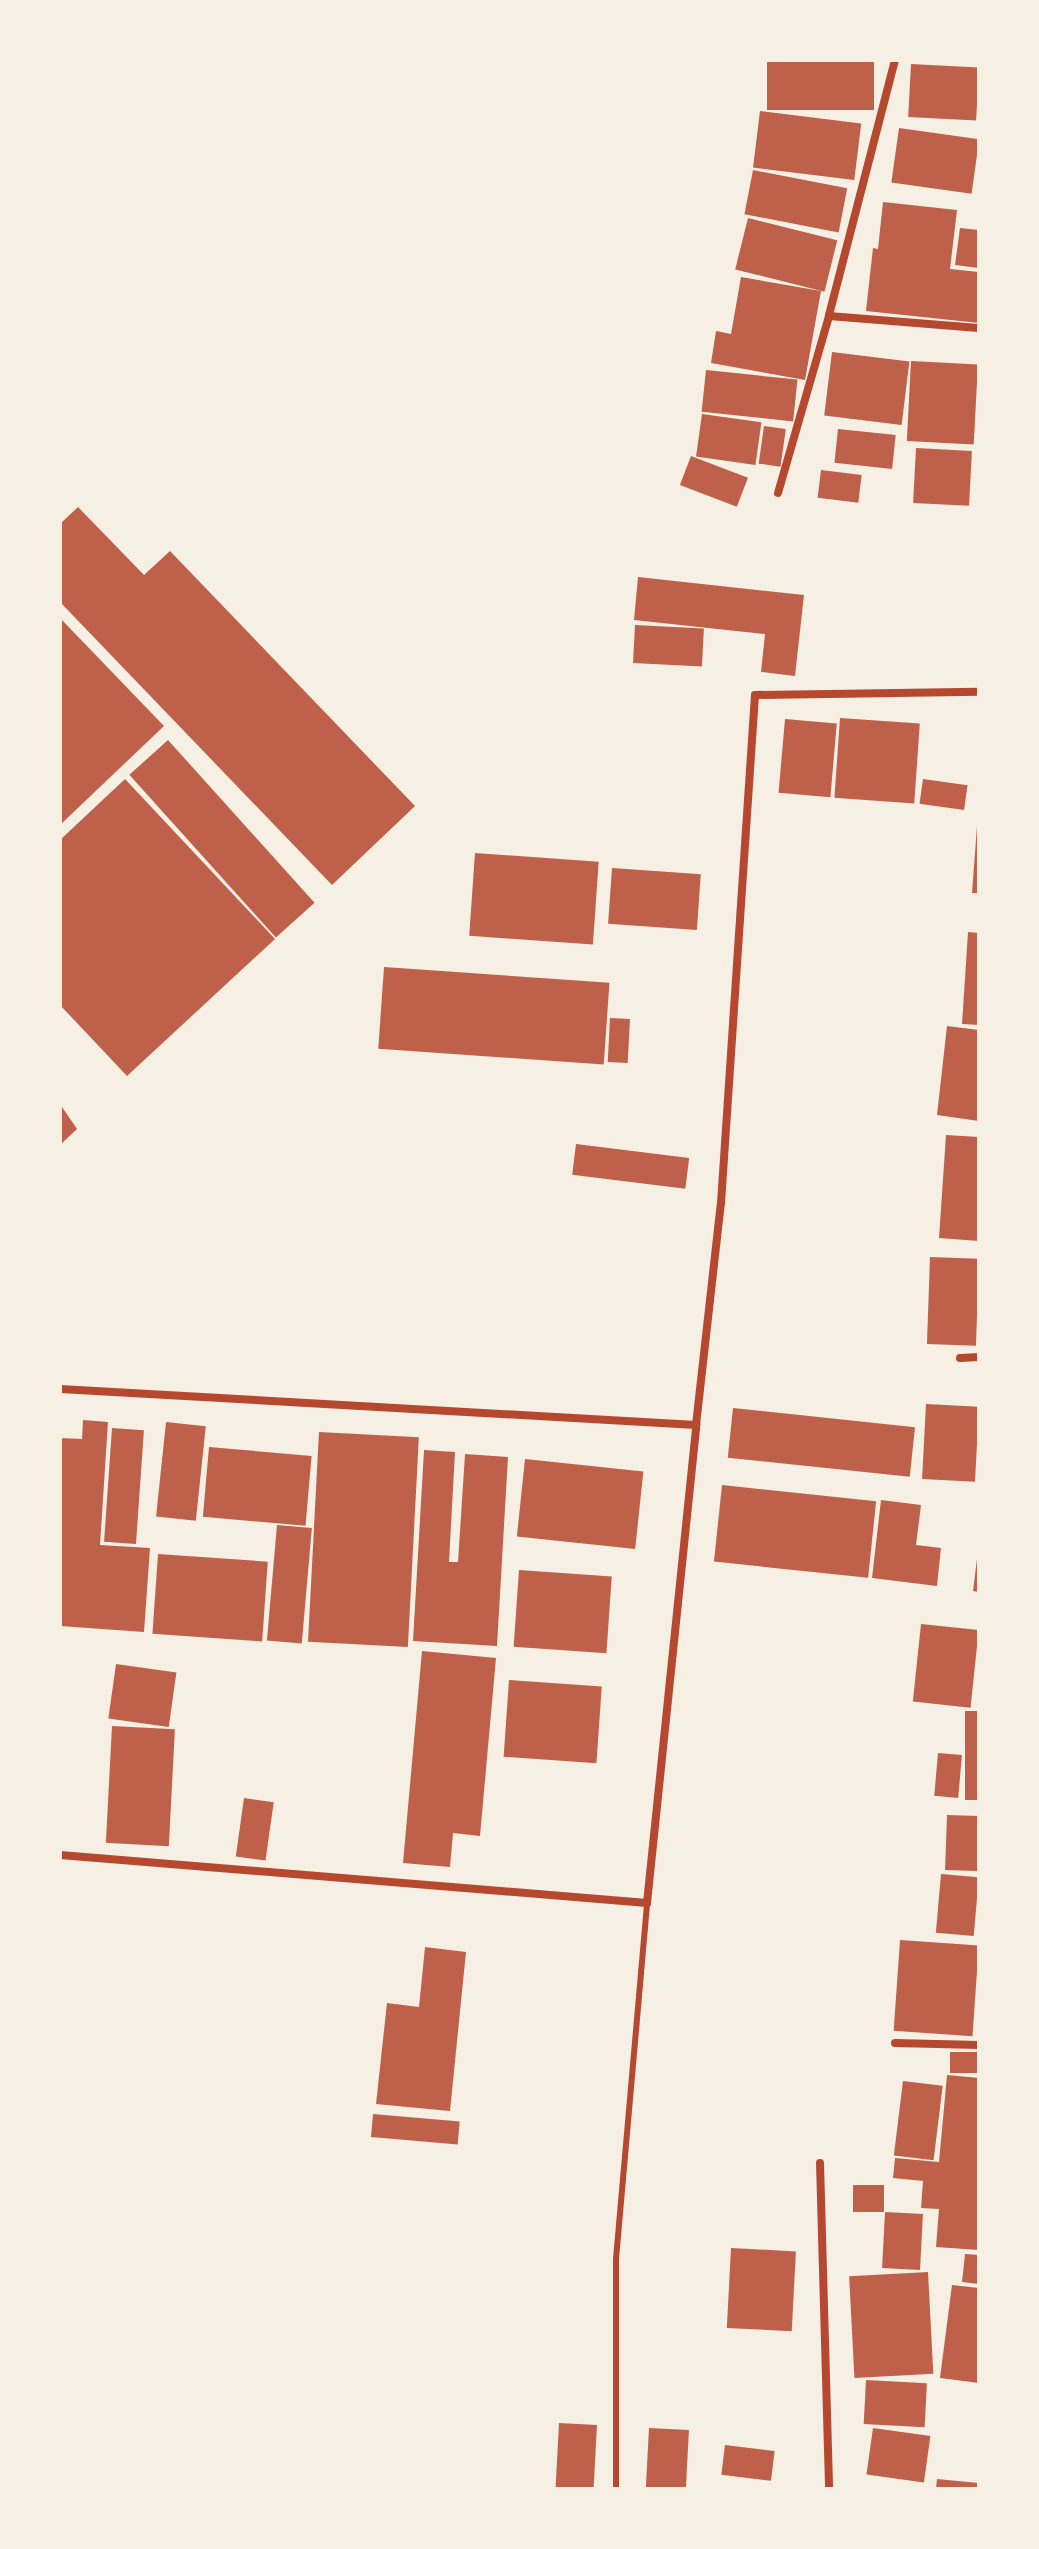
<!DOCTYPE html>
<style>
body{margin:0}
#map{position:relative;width:1039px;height:2549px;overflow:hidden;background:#f6efe4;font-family:"Work Sans",sans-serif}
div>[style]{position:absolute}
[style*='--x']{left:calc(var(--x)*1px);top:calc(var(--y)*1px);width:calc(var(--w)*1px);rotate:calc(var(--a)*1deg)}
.building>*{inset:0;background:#bf614a;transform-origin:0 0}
.service>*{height:6px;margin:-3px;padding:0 3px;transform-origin:3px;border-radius:3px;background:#b5482f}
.minor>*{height:8px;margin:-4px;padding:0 4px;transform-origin:4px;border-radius:4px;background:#b5482f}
span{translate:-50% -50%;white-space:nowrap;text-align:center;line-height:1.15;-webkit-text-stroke:6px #f6efe4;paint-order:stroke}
.frame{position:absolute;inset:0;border:62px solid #f6efe4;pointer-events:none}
</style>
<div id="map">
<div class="building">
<div style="left:767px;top:60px;width:107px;height:50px"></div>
<div style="left:911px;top:64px;width:68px;height:53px;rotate:3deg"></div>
<div style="left:760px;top:111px;width:102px;height:57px;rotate:7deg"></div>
<div style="left:899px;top:128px;width:81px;height:55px;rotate:8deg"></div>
<div style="left:753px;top:170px;width:96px;height:45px;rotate:11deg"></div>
<div style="clip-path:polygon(883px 202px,957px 210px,950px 269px,979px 272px,979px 323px,866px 311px,873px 248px,878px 249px)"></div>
<div style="left:748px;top:218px;width:92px;height:53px;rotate:14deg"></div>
<div style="clip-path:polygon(960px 228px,979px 230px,979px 268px,955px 265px)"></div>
<div style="clip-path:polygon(741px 277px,821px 291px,805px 380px,711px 363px,716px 331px,731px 334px)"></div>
<div style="left:832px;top:352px;width:78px;height:64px;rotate:7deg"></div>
<div style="left:911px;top:361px;width:67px;height:80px;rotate:3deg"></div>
<div style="left:706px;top:370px;width:92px;height:42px;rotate:6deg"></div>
<div style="left:702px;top:414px;width:60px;height:43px;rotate:8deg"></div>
<div style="left:764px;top:426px;width:22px;height:38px;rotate:8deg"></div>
<div style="left:838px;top:429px;width:58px;height:34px;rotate:6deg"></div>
<div style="left:916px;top:448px;width:56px;height:55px;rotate:3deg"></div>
<div style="left:691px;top:456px;width:61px;height:31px;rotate:21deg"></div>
<div style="left:821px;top:470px;width:41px;height:28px;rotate:7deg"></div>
<div style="clip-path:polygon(78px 507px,144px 575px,170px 551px,415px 806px,332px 885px,60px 602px,60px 524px)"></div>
<div style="clip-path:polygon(638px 577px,804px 595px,795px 676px,761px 672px,765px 634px,634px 620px)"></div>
<div style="clip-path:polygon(60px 618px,164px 726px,60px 825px)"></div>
<div style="left:635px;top:625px;width:69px;height:38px;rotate:3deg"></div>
<div style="left:840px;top:718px;width:80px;height:80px;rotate:4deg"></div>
<div style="left:785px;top:719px;width:52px;height:74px;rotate:5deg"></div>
<div style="left:168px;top:740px;width:219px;height:52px;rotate:48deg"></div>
<div style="clip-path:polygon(125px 779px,275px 939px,127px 1076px,60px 1005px,60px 840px)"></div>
<div style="left:923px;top:779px;width:45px;height:25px;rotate:8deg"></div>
<div style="clip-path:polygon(977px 826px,979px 827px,979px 893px,972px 893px)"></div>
<div style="left:475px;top:853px;width:124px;height:83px;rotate:4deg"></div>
<div style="left:612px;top:868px;width:89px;height:56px;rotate:4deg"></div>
<div style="clip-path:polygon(968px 932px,979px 933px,979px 1025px,962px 1024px)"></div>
<div style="left:384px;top:967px;width:226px;height:82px;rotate:4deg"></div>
<div style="left:610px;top:1018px;width:20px;height:44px;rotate:3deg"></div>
<div style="clip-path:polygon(947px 1026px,979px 1030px,979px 1121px,937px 1115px)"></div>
<div style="clip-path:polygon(60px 1104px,77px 1129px,60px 1145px)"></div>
<div style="clip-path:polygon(946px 1135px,979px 1137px,979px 1241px,939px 1238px)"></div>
<div style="left:576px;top:1144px;width:114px;height:31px;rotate:7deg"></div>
<div style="left:930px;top:1257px;width:49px;height:87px;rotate:2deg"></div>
<div style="left:926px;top:1404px;width:53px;height:75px;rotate:3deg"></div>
<div style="left:733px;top:1408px;width:183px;height:50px;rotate:6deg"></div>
<div style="clip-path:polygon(83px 1420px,108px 1422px,100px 1545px,150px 1548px,144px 1632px,60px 1626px,60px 1438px,82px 1439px)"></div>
<div style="left:166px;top:1422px;width:40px;height:95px;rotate:6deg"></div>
<div style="left:112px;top:1428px;width:32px;height:114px;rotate:4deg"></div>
<div style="left:319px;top:1432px;width:100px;height:210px;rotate:3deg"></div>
<div style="left:209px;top:1447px;width:103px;height:70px;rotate:5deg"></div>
<div style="clip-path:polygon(424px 1450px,455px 1452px,449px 1562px,458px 1562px,465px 1454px,508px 1457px,497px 1646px,413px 1641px)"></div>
<div style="left:525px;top:1459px;width:119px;height:78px;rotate:6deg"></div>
<div style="left:722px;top:1485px;width:155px;height:77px;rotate:6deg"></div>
<div style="clip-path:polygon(881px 1500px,921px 1505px,916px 1545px,941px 1548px,937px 1586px,872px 1578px)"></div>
<div style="left:277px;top:1525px;width:35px;height:116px;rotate:5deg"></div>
<div style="left:158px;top:1554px;width:110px;height:80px;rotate:4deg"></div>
<div style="clip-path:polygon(977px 1559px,979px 1559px,979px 1592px,973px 1591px)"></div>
<div style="left:519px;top:1570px;width:93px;height:77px;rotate:4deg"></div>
<div style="left:921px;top:1624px;width:58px;height:78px;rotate:6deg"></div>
<div style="clip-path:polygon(422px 1651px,496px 1658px,480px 1836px,453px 1833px,450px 1867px,403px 1863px)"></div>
<div style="left:116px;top:1664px;width:61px;height:55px;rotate:8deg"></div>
<div style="left:509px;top:1680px;width:93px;height:77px;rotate:4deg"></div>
<div style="left:965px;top:1711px;width:14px;height:89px"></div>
<div style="left:112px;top:1726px;width:63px;height:117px;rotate:3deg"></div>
<div style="left:938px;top:1753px;width:24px;height:43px;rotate:5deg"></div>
<div style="left:244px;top:1798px;width:30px;height:59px;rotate:8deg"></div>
<div style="left:947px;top:1815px;width:32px;height:55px;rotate:2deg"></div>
<div style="left:941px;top:1874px;width:38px;height:59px;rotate:5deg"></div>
<div style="left:900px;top:1940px;width:79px;height:91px;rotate:4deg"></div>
<div style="clip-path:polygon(425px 1947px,466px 1952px,450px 2111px,376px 2104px,387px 2003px,419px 2007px)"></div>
<div style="left:950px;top:2052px;width:29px;height:21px"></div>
<div style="clip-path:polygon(947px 2075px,979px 2078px,979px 2250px,936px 2247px,939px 2209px,921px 2208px,923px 2181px,893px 2178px,895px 2158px,939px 2162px)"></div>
<div style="left:903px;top:2081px;width:40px;height:75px;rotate:7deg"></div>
<div style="left:373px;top:2114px;width:87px;height:23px;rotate:5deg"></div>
<div style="left:853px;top:2185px;width:31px;height:27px"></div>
<div style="left:885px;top:2212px;width:38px;height:56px;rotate:3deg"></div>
<div style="left:731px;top:2248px;width:65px;height:80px;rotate:3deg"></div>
<div style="clip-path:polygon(965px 2254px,979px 2255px,979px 2284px,962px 2282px)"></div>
<div style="left:928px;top:2272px;width:102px;height:79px;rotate:87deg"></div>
<div style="clip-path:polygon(952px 2285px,979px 2288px,979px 2383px,940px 2378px)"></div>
<div style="left:866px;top:2380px;width:61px;height:44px;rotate:3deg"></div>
<div style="left:559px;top:2423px;width:38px;height:66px;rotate:3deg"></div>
<div style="left:649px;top:2428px;width:40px;height:61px;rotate:3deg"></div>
<div style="left:873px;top:2428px;width:58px;height:47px;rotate:8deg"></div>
<div style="left:725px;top:2445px;width:50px;height:30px;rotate:7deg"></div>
<div style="clip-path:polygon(937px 2479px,979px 2483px,979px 2489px,936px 2489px)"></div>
</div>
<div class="service">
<div style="--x:616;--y:2489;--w:230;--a:-90"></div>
<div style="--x:616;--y:2259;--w:357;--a:-85"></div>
</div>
<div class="minor">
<div style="--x:895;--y:60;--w:264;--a:104.5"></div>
<div style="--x:829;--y:316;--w:150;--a:4.6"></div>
<div style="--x:778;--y:493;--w:184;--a:-73.9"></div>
<div style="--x:960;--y:1358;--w:19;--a:-3"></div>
<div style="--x:60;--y:1389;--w:637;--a:3.24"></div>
<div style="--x:696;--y:1425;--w:223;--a:-83.6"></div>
<div style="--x:721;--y:1203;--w:509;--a:-86.17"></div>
<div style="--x:755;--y:695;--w:224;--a:-0.8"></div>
<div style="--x:60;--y:1855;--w:589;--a:4.67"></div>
<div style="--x:647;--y:1903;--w:481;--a:-84.1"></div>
<div style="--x:895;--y:2043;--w:84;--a:1.4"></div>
<div style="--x:820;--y:2163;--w:326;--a:88.4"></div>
</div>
<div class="frame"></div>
</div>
